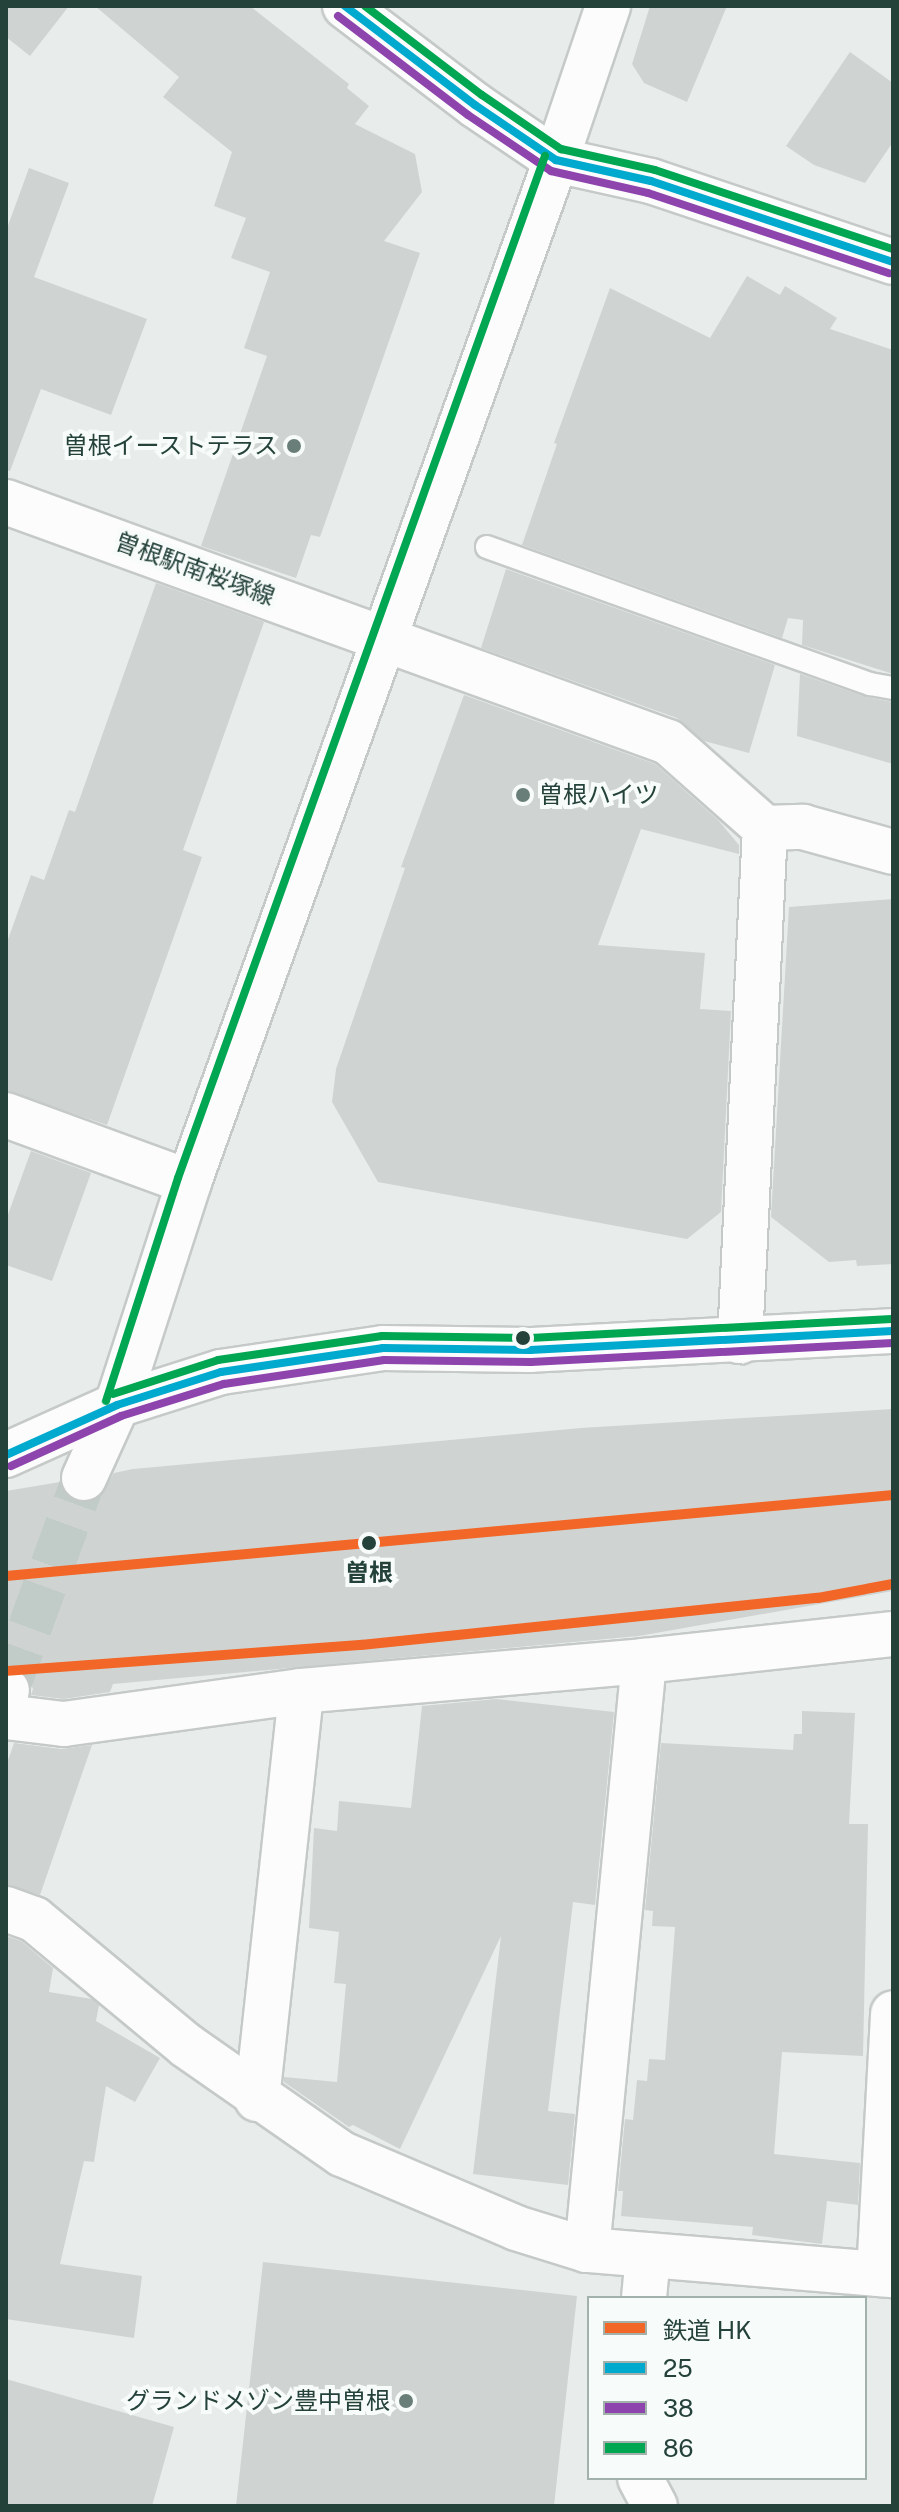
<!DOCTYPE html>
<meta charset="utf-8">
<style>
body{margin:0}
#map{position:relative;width:899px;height:2512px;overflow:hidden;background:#e8edeb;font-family:"Public Sans","Noto Sans JP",sans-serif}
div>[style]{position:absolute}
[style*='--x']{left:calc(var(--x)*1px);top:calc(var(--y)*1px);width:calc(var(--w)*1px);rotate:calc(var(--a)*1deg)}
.building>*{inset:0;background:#cfd4d2}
.tertiary-tunnel>*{height:44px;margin-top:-22px;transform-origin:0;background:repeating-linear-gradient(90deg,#c1cbc8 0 44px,transparent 0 66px)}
.roads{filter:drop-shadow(2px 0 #c5cac8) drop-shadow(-2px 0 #c5cac8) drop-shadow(0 2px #c5cac8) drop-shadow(0 -2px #c5cac8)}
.service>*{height:22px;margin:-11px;padding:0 11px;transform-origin:11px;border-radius:11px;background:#fcfcfc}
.minor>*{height:44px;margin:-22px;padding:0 22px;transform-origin:22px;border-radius:22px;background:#fcfcfc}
.tertiary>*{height:44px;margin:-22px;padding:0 22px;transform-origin:22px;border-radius:22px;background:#fcfcfc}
.bus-1>*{height:8px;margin:-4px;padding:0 4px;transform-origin:4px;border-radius:4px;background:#00a9ce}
.bus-2>*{height:8px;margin:-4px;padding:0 4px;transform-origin:4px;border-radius:4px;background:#8e44ad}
.bus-3>*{height:8px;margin:-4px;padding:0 4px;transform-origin:4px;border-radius:4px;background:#00a651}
.rail-1>*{height:10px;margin:-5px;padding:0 5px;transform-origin:5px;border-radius:5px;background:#f26627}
.dots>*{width:22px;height:22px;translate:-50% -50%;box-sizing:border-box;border:4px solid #f7fbf9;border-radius:50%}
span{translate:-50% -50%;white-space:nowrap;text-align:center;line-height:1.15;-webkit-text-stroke:8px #f7fbf9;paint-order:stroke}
.poi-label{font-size:24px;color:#24423a}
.right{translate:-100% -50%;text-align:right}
.left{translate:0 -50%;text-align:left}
.street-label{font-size:24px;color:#24423a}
.stop-label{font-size:24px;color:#24423a;font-weight:700}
.frame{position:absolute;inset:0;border:8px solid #24423a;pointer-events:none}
.legend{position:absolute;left:587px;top:2296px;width:280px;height:184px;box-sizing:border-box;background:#f7fbf9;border:2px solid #a3b1ad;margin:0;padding:10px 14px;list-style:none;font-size:24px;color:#24423a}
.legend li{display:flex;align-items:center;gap:16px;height:40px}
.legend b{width:40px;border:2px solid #a3b1ad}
</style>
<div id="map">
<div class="building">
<div style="clip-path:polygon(6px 6px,69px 6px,30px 56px,6px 37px)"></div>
<div style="clip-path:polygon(95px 6px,250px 6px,349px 84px,347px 88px,369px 106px,355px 124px,415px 154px,422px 192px,384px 241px,420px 253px,320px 537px,311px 535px,296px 578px,201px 546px,267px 356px,244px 348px,270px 272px,231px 258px,246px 218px,214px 206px,232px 152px,163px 97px,179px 77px)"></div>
<div style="clip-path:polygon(650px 6px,727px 6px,687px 102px,644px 83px,632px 64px)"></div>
<div style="clip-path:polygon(850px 52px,893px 83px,893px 142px,865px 183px,814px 165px,786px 146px)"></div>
<div style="clip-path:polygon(29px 168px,69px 183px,34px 277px,147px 319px,111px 415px,41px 389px,10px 471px,6px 470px,6px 231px)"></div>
<div style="clip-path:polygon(747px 276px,780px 295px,785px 286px,837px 318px,830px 329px,893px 350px,893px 674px,802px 645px,803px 620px,788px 618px,782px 638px,522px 545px,557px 444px,554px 443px,610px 288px,710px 338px)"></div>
<div style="clip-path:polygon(506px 569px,775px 665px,749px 753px,704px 741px,677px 718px,481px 648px)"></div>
<div style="clip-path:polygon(156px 583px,264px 622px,183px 850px,202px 857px,107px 1125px,6px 1091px,6px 945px,31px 875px,44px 880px,69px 810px,75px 812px)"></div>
<div style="clip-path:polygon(800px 674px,866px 697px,893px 702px,893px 764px,797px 736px)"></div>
<div style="clip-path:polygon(464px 695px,655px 764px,718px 820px,739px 845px,739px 854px,641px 829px,598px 945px,705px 953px,700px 1009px,731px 1011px,721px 1212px,687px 1239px,378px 1182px,332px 1102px,336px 1069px,405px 868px,401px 867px)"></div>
<div style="clip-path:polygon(893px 899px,893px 1264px,857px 1266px,856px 1260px,829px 1262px,771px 1217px,789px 907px)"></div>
<div style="clip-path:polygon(31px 1151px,91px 1173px,52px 1281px,6px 1265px,6px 1220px)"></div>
<div style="clip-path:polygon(893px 1409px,893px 1591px,639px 1636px,113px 1684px,110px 1692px,64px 1699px,31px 1695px,33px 1689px,26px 1674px,6px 1666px,6px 1491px,60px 1482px,64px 1493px,73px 1500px,86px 1503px,99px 1498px,114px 1473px,133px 1469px,581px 1428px)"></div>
<div style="clip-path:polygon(496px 1699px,614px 1712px,595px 1905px,573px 1902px,548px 2111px,575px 2114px,568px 2185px,473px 2174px,501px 1936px,400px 2149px,353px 2125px,349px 2127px,284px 2082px,284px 2077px,337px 2082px,346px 1984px,334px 1983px,339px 1932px,309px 1928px,314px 1828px,337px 1831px,339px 1801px,411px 1808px,422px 1706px)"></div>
<div style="clip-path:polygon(802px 1711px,855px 1713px,849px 1824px,868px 1824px,863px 2056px,782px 2052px,774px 2154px,860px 2163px,858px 2205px,827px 2201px,822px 2244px,752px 2235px,753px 2227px,621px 2216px,623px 2191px,618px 2191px,625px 2119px,633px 2120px,637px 2080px,647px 2081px,649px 2059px,665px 2060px,675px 1927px,652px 1926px,653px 1911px,645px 1910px,661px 1743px,793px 1750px,794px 1734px,802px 1734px)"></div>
<div style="clip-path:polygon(14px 1743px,61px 1749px,92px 1745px,40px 1895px,6px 1885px,6px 1766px)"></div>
<div style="clip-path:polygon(6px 1936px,21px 1941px,53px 1968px,49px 1992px,92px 1999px,99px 2005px,96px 2021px,160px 2058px,135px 2102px,106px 2086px,94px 2162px,84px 2161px,60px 2264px,142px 2276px,134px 2338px,6px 2319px)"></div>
<div style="clip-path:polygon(263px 2262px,577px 2296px,554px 2506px,236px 2506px)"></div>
<div style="clip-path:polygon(6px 2379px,174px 2427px,152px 2506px,6px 2506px)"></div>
</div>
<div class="tertiary-tunnel">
<div style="--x:7;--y:1690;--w:226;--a:-70"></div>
</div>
<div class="roads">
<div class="service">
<div style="--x:487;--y:547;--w:407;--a:19.7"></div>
<div style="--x:870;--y:684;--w:23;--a:10"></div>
</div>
<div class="minor">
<div style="--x:6;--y:502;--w:704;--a:19.93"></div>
<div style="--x:668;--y:742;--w:130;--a:41.6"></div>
<div style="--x:765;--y:828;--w:514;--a:92.79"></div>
<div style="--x:765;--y:828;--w:38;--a:-2"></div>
<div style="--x:803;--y:827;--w:93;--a:15.5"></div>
<div style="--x:6;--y:1115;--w:195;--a:20.1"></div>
<div style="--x:6;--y:1717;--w:58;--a:6.9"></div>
<div style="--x:64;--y:1724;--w:239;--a:-7.9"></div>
<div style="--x:301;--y:1691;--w:344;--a:-5"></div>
<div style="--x:644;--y:1661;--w:250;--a:-6.2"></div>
<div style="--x:6;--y:1909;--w:30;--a:20"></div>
<div style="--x:34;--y:1919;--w:199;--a:39.7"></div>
<div style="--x:187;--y:2046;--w:189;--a:34.9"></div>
<div style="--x:342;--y:2154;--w:189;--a:23"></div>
<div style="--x:516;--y:2228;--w:74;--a:17.2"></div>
<div style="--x:587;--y:2250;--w:307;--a:4.7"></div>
<div style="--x:257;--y:2099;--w:410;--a:-83.8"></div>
<div style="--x:587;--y:2250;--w:592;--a:-84.47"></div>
<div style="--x:879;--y:2274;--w:261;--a:-86.9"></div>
<div style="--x:644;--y:2298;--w:43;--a:-84.7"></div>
<div style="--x:640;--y:2478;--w:32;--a:62"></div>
</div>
<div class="tertiary">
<div style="--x:345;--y:6;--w:163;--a:37.3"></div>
<div style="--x:475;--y:105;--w:98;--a:34.2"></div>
<div style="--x:556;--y:160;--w:97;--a:12.5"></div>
<div style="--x:651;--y:181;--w:255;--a:18.5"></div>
<div style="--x:6;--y:1455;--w:122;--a:-24.2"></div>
<div style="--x:117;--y:1405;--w:109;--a:-17.6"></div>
<div style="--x:221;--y:1372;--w:164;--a:-8.4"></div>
<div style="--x:383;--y:1348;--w:147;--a:0.8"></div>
<div style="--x:530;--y:1350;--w:363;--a:-3"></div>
<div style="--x:84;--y:1478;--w:80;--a:-65.7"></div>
<div style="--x:117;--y:1405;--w:234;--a:-72.1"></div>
<div style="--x:189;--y:1182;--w:1086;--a:-70.25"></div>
<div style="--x:556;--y:160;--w:163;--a:-71.3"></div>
<div style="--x:6;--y:1693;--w:3;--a:-72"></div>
</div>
</div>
<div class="bus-1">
<div style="--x:345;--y:6;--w:163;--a:37.3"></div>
<div style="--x:475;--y:105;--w:98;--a:34.2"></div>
<div style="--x:556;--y:160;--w:97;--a:12.5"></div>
<div style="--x:651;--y:181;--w:255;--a:18.5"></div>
<div style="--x:6;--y:1455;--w:122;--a:-24.2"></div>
<div style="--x:117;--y:1405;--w:109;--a:-17.6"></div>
<div style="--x:221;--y:1372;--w:164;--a:-8.4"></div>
<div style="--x:383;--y:1348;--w:147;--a:0.8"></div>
<div style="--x:530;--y:1350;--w:363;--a:-3"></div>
</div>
<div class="bus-2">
<div style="--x:338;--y:16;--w:163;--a:37.3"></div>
<div style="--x:468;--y:115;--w:100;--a:34"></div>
<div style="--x:551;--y:171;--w:99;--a:12.8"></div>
<div style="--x:648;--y:193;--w:254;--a:18.4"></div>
<div style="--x:11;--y:1466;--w:121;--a:-24.4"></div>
<div style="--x:121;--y:1416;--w:108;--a:-17.3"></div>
<div style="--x:224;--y:1384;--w:162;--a:-8.5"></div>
<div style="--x:384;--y:1360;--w:147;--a:0.8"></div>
<div style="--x:531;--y:1362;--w:362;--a:-3"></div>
</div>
<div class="bus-3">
<div style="--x:365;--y:6;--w:147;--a:37.3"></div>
<div style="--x:482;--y:95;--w:96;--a:34.4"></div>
<div style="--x:561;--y:149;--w:96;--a:12.6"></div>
<div style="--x:655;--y:170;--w:251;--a:18.4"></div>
<div style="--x:113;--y:1394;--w:110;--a:-17.9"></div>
<div style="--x:218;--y:1360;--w:166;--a:-8.3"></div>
<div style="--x:382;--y:1336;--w:148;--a:0.8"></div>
<div style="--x:530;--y:1338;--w:362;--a:-3"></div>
<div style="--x:106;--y:1401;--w:234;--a:-72.1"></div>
<div style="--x:178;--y:1178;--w:1086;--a:-70.25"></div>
</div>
<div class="rail-1">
<div style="--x:6;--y:1576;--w:891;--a:-5.22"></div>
<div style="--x:6;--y:1671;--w:356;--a:-4.2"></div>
<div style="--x:361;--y:1645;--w:459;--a:-5.9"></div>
<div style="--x:818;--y:1598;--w:76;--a:-10.6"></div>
</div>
<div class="dots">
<div style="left:294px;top:446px;background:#697e78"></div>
<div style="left:523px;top:795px;background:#697e78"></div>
<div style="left:523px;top:1338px;background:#24423a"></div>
<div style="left:369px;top:1543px;background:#24423a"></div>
<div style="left:406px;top:2401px;background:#697e78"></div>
</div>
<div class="poi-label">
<span class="right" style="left:278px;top:446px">曽根イーストテラス</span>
<span class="left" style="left:539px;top:795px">曽根ハイツ</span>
<span class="right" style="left:390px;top:2401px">グランドメゾン豊中曽根</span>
</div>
<div class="street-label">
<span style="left:195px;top:569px;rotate:20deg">曽根駅南桜塚線</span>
</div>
<div class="stop-label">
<span style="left:369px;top:1573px">曽根</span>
</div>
<div class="frame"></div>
<ul class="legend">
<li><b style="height:10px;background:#f26627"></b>鉄道 HK</li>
<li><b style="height:10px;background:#00a9ce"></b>25</li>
<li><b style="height:10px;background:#8e44ad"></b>38</li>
<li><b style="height:10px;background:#00a651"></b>86</li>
</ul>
</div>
